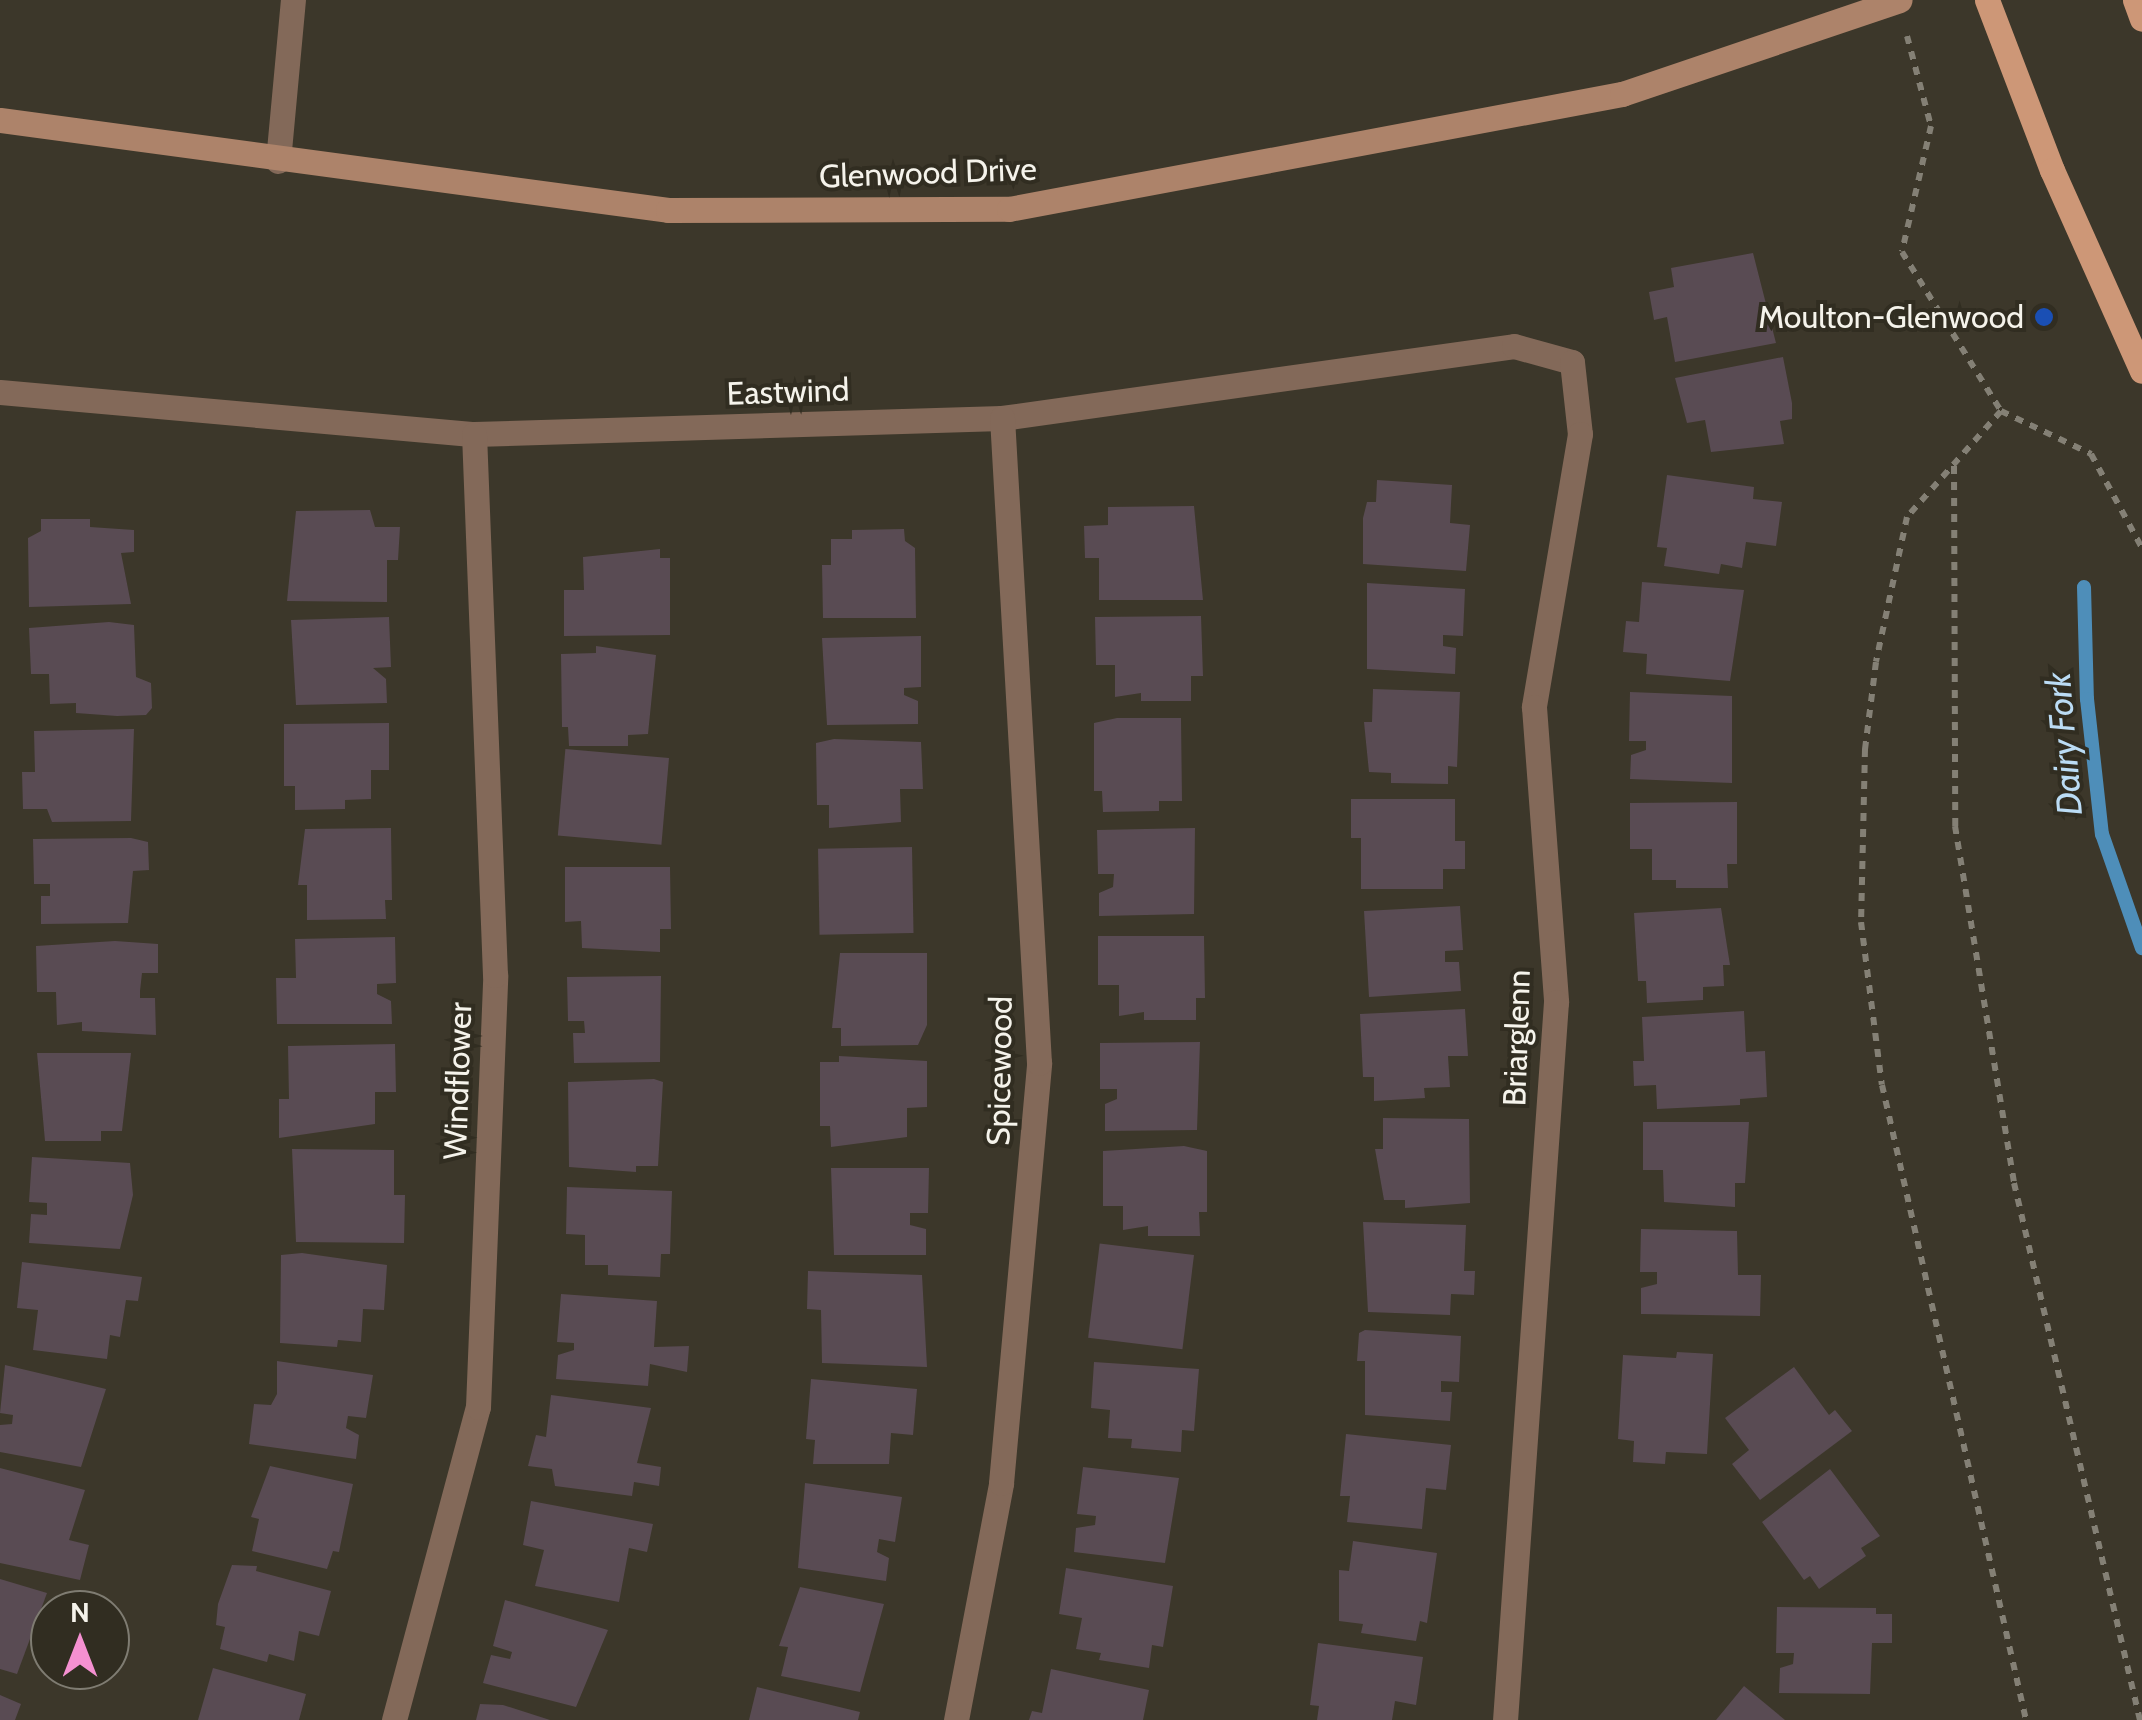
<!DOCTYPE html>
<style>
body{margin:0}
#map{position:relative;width:2142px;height:1720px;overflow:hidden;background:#3c372a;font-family:Cabin,sans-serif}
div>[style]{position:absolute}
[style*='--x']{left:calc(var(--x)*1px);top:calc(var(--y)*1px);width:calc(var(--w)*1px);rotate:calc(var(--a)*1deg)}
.stream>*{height:14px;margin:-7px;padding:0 7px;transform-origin:7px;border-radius:7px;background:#4e8eb9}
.building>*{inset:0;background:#594b53;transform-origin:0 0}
.path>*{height:6px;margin-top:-3px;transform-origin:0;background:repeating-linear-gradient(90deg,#848075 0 8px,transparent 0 16px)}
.minor>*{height:25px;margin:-12.5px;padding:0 12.5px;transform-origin:12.5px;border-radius:12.5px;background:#836959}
.secondary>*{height:25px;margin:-12.5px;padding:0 12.5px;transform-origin:12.5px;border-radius:12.5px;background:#ad836a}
.primary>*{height:25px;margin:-12.5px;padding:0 12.5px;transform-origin:12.5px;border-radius:12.5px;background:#cd9777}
.dots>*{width:28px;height:28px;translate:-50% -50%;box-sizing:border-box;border:5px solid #312d21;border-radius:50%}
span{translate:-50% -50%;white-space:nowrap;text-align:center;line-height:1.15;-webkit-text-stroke:8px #312d21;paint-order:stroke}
.street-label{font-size:32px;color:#f5f3eb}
.poi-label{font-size:32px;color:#f5f3eb}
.right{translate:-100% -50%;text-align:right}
.water-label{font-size:35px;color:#bbdcf5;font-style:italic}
.north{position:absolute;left:30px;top:1590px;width:100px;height:100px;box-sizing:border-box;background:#312d21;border:2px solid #7f7c72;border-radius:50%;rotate:0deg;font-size:28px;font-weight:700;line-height:40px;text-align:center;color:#f5f3eb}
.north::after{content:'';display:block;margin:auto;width:35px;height:45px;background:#f590d1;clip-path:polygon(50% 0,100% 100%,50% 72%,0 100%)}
</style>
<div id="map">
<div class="stream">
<div style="--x:2084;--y:587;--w:112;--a:88.5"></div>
<div style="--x:2087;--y:699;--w:136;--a:83.7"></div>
<div style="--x:2102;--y:834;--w:121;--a:70.7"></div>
</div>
<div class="building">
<div style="clip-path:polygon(1753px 253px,1776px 343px,1675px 362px,1667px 317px,1654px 320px,1649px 292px,1674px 287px,1671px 268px)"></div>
<div style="clip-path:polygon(1783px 357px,1792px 403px,1792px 419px,1780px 421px,1784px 444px,1711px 452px,1705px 420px,1687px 423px,1675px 378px)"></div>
<div style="clip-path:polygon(1667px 475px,1754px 487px,1753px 499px,1782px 502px,1776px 546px,1746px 542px,1742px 568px,1721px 564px,1719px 574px,1664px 566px,1667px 548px,1657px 547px)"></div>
<div style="clip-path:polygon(1377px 480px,1452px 485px,1450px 523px,1470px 525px,1466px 571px,1363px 564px,1363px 518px,1367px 502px,1376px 502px)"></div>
<div style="clip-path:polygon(1194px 506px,1203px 600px,1099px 600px,1099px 558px,1085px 558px,1084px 526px,1108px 525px,1108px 507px)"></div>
<div style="clip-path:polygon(370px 510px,375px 527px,400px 527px,398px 560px,387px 560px,387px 602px,287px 601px,296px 511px)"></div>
<div style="clip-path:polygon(41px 519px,90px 519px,90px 527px,134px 530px,134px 552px,121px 553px,131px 604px,29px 607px,28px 538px,41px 531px)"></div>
<div style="clip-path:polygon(904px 529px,905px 541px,915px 548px,916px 618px,823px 618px,822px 565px,831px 565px,831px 539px,852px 539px,852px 530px)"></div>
<div style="clip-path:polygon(660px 549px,660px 558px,670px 558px,670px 635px,564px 636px,564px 590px,584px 590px,583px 557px)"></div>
<div style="clip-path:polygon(1642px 582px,1744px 590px,1730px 681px,1646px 674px,1647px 654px,1623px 652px,1626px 621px,1639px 622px)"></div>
<div style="clip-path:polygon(1367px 583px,1465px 589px,1463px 636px,1443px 635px,1443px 646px,1456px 648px,1455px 674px,1367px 669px)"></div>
<div style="clip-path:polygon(1201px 616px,1203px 676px,1191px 676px,1191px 701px,1141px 701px,1141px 693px,1115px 697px,1115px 665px,1096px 665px,1095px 617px)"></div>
<div style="clip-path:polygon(389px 617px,391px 667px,373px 668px,386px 679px,387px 703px,296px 705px,291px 620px)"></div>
<div style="clip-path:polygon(109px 622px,134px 625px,136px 677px,151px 683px,152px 708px,146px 715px,117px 716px,76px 713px,76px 703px,50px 704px,49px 674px,31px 674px,29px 628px)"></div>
<div style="clip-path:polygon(921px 636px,921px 687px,904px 688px,904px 695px,918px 701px,918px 724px,827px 725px,822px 638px)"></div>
<div style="clip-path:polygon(596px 646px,656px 655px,648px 734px,628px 735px,628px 746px,569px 746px,568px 727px,562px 727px,561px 654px,596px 653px)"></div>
<div style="clip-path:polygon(1373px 689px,1460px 692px,1457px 767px,1448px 766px,1448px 784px,1391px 783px,1391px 773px,1369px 772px,1364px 722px,1372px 722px)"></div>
<div style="clip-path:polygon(1630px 692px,1732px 696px,1732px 783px,1630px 779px,1631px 755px,1646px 750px,1646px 741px,1629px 741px)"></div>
<div style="clip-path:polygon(1117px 718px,1181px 718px,1182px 801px,1159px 801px,1159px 811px,1103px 812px,1102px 791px,1094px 791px,1094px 723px)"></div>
<div style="clip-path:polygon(389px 723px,389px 770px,371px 770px,371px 799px,345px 800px,345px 809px,295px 810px,295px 786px,284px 786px,284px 724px)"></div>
<div style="clip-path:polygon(134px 729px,131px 821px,52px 822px,47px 809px,23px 809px,22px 772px,35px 772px,34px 731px)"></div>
<div style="clip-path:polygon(834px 739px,921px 742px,923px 789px,900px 789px,901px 822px,829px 828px,829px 805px,817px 805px,816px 743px)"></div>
<div style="left:669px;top:758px;width:87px;height:104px;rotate:95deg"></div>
<div style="clip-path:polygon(1351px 799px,1455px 799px,1455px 841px,1465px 841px,1465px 869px,1443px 869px,1443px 889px,1361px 889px,1361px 838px,1351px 838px)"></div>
<div style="clip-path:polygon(1737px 802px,1737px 864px,1727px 864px,1728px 888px,1676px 888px,1676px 880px,1652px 880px,1652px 849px,1630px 849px,1630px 803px)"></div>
<div style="clip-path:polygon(391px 828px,392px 900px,385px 900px,386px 919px,307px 920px,307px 885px,298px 885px,305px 829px)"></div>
<div style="clip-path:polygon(1195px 828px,1194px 914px,1099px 916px,1099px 893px,1113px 887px,1114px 874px,1098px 874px,1097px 830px)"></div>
<div style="clip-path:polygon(131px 838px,148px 842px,149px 870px,133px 871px,128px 923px,41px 924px,41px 896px,50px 896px,50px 884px,34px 884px,33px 839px)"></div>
<div style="left:912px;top:847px;width:86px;height:94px;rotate:89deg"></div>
<div style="clip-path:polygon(565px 867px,670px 867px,671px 929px,660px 929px,660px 952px,582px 948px,581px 921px,565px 922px)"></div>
<div style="clip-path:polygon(1460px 906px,1463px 950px,1445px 951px,1445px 962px,1459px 962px,1461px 991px,1369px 997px,1364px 911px)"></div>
<div style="clip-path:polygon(1721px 908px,1730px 965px,1723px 965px,1724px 986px,1703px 987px,1703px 1000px,1647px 1003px,1646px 981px,1638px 981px,1634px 913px)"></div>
<div style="clip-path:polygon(1098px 936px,1204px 936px,1205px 998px,1196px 998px,1196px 1020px,1144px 1020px,1144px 1012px,1119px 1016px,1119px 985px,1098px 985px)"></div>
<div style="clip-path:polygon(395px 937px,396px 983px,377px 984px,377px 994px,391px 1001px,392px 1024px,277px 1024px,276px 978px,296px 978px,295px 939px)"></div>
<div style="clip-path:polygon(115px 941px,158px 944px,158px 973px,142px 973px,140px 991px,140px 998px,155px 998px,156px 1035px,82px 1031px,82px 1022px,57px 1025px,56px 992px,37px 992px,36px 946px)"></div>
<div style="clip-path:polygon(840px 953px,927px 953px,927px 1025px,918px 1045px,841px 1046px,841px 1028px,832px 1028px)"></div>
<div style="clip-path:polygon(661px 976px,660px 1062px,574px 1063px,573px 1033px,585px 1033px,584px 1021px,568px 1021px,567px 977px)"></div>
<div style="clip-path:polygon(1465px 1009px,1468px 1056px,1448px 1056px,1450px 1087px,1424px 1088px,1425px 1098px,1374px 1101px,1374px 1077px,1363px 1077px,1360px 1014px)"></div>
<div style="clip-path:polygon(1744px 1011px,1746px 1052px,1765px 1051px,1767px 1097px,1740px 1099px,1740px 1105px,1657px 1109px,1656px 1085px,1634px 1086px,1633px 1061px,1644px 1061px,1642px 1017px)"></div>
<div style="clip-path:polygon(1200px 1042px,1197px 1130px,1105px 1131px,1105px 1104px,1117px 1099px,1117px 1089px,1100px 1089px,1100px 1043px)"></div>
<div style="clip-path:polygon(395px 1044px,396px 1092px,375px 1092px,375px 1124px,279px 1138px,279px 1099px,289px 1099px,288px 1046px)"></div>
<div style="clip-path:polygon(37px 1053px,131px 1053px,122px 1131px,101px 1131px,101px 1141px,45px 1141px)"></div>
<div style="clip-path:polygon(839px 1056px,927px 1061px,927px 1107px,907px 1108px,907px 1137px,831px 1147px,830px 1126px,820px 1126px,820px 1062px,839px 1062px)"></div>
<div style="clip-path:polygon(654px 1079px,663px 1082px,658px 1166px,636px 1166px,636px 1172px,569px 1167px,568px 1082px)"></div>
<div style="clip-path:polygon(1383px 1118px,1469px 1119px,1470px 1203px,1405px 1208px,1405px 1200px,1384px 1200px,1375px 1149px,1383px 1149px)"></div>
<div style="clip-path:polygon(1643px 1122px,1749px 1122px,1745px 1183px,1735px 1183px,1735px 1207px,1664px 1202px,1663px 1170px,1643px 1170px)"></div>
<div style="clip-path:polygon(1184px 1146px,1207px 1151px,1207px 1212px,1199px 1212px,1200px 1236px,1148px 1236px,1148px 1226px,1123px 1230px,1123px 1206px,1103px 1206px,1103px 1151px)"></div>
<div style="clip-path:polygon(292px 1149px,394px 1150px,394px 1195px,405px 1195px,404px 1243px,296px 1242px)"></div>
<div style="clip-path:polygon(32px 1157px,130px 1163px,133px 1195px,120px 1249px,29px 1243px,31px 1214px,47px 1215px,47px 1203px,29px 1202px)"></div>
<div style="clip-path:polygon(831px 1168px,929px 1168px,928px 1213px,910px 1213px,910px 1225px,926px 1229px,926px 1255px,834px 1255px)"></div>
<div style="clip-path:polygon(567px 1187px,672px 1191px,670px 1254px,661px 1254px,660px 1277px,608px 1275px,608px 1265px,585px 1265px,585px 1235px,566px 1234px)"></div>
<div style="clip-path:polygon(1363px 1222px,1466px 1225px,1464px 1271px,1475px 1271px,1474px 1295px,1451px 1294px,1450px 1315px,1368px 1312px)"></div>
<div style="clip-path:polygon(1641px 1229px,1737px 1231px,1738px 1275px,1761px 1275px,1760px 1316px,1641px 1314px,1641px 1288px,1657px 1284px,1657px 1272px,1640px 1272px)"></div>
<div style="clip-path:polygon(302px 1253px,387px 1265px,384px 1310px,363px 1309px,361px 1342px,338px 1340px,337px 1347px,280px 1343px,281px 1255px)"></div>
<div style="left:1194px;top:1255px;width:95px;height:95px;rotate:97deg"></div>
<div style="clip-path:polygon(22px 1262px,142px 1277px,138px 1301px,126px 1300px,120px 1337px,110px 1335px,107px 1359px,33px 1350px,38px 1310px,17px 1308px)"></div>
<div style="clip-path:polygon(808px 1271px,922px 1275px,927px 1367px,822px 1363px,821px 1310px,807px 1309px)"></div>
<div style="clip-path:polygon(561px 1294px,657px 1301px,654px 1347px,689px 1346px,687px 1372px,650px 1364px,648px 1386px,556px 1379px,558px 1355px,574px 1350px,574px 1343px,557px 1342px)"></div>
<div style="clip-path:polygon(1365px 1330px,1461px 1336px,1459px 1382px,1441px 1381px,1441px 1392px,1452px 1392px,1450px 1421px,1365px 1415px,1365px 1361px,1357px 1361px,1359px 1333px)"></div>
<div style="clip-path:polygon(1677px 1352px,1713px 1354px,1707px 1454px,1666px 1452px,1665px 1464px,1633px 1462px,1634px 1441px,1618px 1439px,1623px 1355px,1676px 1358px)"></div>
<div style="clip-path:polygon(277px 1361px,373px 1375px,366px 1418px,348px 1416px,346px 1428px,359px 1435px,356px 1459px,249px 1444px,254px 1404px,271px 1405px,277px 1394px)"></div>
<div style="clip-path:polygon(1094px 1362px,1199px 1369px,1194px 1431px,1182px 1430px,1181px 1452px,1131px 1448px,1132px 1439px,1108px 1438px,1110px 1410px,1091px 1408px)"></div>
<div style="clip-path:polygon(5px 1365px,106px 1389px,81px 1467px,0 1452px,0 1425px,12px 1424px,13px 1415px,0 1413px)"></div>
<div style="clip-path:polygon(1794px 1367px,1829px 1415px,1835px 1410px,1852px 1431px,1760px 1500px,1732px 1464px,1749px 1450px,1725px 1418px)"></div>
<div style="clip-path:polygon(811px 1379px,917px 1389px,913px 1435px,891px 1433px,889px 1464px,813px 1464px,815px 1440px,806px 1439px)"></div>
<div style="clip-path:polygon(551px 1395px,651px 1408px,637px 1463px,661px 1467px,659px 1486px,634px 1482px,632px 1496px,555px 1486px,552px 1469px,528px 1466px,536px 1435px,546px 1437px)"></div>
<div style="clip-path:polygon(1346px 1434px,1451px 1445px,1446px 1490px,1426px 1488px,1422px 1529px,1347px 1522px,1350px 1496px,1340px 1496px)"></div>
<div style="clip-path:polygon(270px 1466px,353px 1484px,339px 1552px,333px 1551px,327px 1569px,252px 1551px,259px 1519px,251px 1517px)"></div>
<div style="clip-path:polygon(1083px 1467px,1179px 1478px,1165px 1563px,1074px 1552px,1076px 1528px,1095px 1525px,1096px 1516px,1077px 1514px)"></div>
<div style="clip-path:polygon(0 1468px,85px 1490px,69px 1540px,89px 1545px,80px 1580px,0 1563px)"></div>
<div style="clip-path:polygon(1830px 1469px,1880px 1536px,1861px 1548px,1866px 1556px,1819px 1589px,1810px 1576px,1804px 1580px,1762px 1522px)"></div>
<div style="clip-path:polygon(805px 1483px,902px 1497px,895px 1542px,879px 1539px,877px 1552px,889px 1558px,886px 1581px,798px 1568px)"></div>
<div style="clip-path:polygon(531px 1501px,653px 1524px,647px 1552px,629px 1548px,619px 1602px,535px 1586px,544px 1550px,523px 1545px)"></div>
<div style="clip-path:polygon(1353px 1541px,1437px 1553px,1427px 1623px,1420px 1621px,1416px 1641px,1361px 1633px,1363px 1624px,1339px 1621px,1339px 1570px,1349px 1571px)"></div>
<div style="clip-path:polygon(232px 1565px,257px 1566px,256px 1571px,331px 1591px,319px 1636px,299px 1631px,294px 1661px,269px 1654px,267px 1662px,220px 1649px,225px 1627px,216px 1625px,218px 1604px)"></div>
<div style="clip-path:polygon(1066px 1568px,1173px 1586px,1163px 1647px,1152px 1645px,1149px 1668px,1099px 1660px,1101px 1653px,1076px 1649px,1082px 1618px,1059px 1614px)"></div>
<div style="clip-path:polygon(0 1579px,47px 1593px,17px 1674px,0 1669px)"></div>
<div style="clip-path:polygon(800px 1587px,884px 1604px,860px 1692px,781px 1676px,788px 1647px,779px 1646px)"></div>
<div style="clip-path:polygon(505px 1600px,608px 1630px,576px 1707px,483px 1683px,491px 1655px,510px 1659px,512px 1652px,493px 1646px)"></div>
<div style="clip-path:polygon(1777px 1607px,1876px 1608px,1876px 1614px,1892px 1614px,1892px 1643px,1872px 1643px,1870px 1694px,1779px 1693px,1780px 1668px,1793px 1664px,1794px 1653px,1776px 1653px)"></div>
<div style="clip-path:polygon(1318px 1643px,1423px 1657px,1416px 1705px,1395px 1701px,1392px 1720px,1317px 1720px,1319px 1706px,1310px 1705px)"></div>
<div style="clip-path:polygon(213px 1668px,306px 1694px,299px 1720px,198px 1720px)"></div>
<div style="clip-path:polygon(1051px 1669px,1149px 1690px,1143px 1720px,1029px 1720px,1032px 1711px,1042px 1713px)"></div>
<div style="clip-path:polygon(1744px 1686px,1785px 1720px,1716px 1720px)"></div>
<div style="clip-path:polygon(757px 1687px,860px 1712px,858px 1720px,749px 1720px)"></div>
<div style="clip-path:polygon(0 1695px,21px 1704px,15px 1720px,0 1720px)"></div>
<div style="clip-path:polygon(480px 1704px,503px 1705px,550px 1720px,476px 1720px)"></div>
</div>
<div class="path">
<div style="--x:1907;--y:36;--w:93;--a:75.1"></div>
<div style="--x:1931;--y:126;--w:129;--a:103"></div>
<div style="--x:1902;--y:252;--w:187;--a:58.1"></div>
<div style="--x:2001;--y:411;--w:100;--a:25.5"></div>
<div style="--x:2091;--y:454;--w:107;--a:61.5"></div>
<div style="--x:2001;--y:411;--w:142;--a:131.6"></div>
<div style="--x:1907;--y:517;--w:148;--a:102.1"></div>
<div style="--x:1876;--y:662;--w:88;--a:97.2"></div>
<div style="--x:1865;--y:749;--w:173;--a:91.3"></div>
<div style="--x:1861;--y:922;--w:164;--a:82.7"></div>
<div style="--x:1882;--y:1085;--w:651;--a:77.22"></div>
<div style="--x:1954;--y:466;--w:360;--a:89.8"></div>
<div style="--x:1955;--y:826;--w:362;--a:80.6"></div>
<div style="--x:2014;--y:1183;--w:552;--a:76.8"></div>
</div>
<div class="minor">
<div style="--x:278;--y:161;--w:162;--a:-84.7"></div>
<div style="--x:0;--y:392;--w:476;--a:5.1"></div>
<div style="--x:474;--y:434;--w:528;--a:-1.74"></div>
<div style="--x:1002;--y:418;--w:517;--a:-8"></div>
<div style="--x:1514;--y:346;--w:60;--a:15.4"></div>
<div style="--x:1572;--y:362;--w:72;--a:83.7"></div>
<div style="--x:1580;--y:434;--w:277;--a:99.6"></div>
<div style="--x:1534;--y:707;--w:296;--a:85.7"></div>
<div style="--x:1556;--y:1002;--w:720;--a:94.06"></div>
<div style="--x:394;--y:1720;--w:324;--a:-75"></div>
<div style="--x:478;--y:1407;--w:432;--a:-87.7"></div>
<div style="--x:495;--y:975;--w:541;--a:-92.22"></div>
<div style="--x:956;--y:1720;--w:241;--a:-79.2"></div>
<div style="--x:1001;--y:1483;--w:422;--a:-84.8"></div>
<div style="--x:1039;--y:1063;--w:646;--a:-93.28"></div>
</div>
<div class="secondary">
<div style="--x:0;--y:120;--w:674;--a:7.67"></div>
<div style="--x:668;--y:210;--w:341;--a:-0.2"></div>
<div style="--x:1009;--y:209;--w:624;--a:-10.63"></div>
<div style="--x:1622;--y:94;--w:293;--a:-18.7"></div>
</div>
<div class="primary">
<div style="--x:1987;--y:0;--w:182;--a:69.1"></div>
<div style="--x:2052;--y:170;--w:220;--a:65.9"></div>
<div style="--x:2135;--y:0;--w:20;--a:70"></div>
</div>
<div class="dots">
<div style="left:2044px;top:317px;background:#1a4fb4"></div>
</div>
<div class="street-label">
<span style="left:928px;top:173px;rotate:-2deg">Glenwood Drive</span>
<span style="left:788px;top:392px;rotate:-2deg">Eastwind</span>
<span style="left:1517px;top:1038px;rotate:-88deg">Briarglenn</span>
<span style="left:1000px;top:1071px;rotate:-89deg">Spicewood</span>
<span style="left:458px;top:1081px;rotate:-88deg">Windflower</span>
</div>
<div class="poi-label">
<span class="right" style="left:2024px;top:317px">Moulton-Glenwood</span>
</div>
<div class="water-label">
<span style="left:2064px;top:744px;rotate:-95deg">Dairy Fork</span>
</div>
<div class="north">N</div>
</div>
